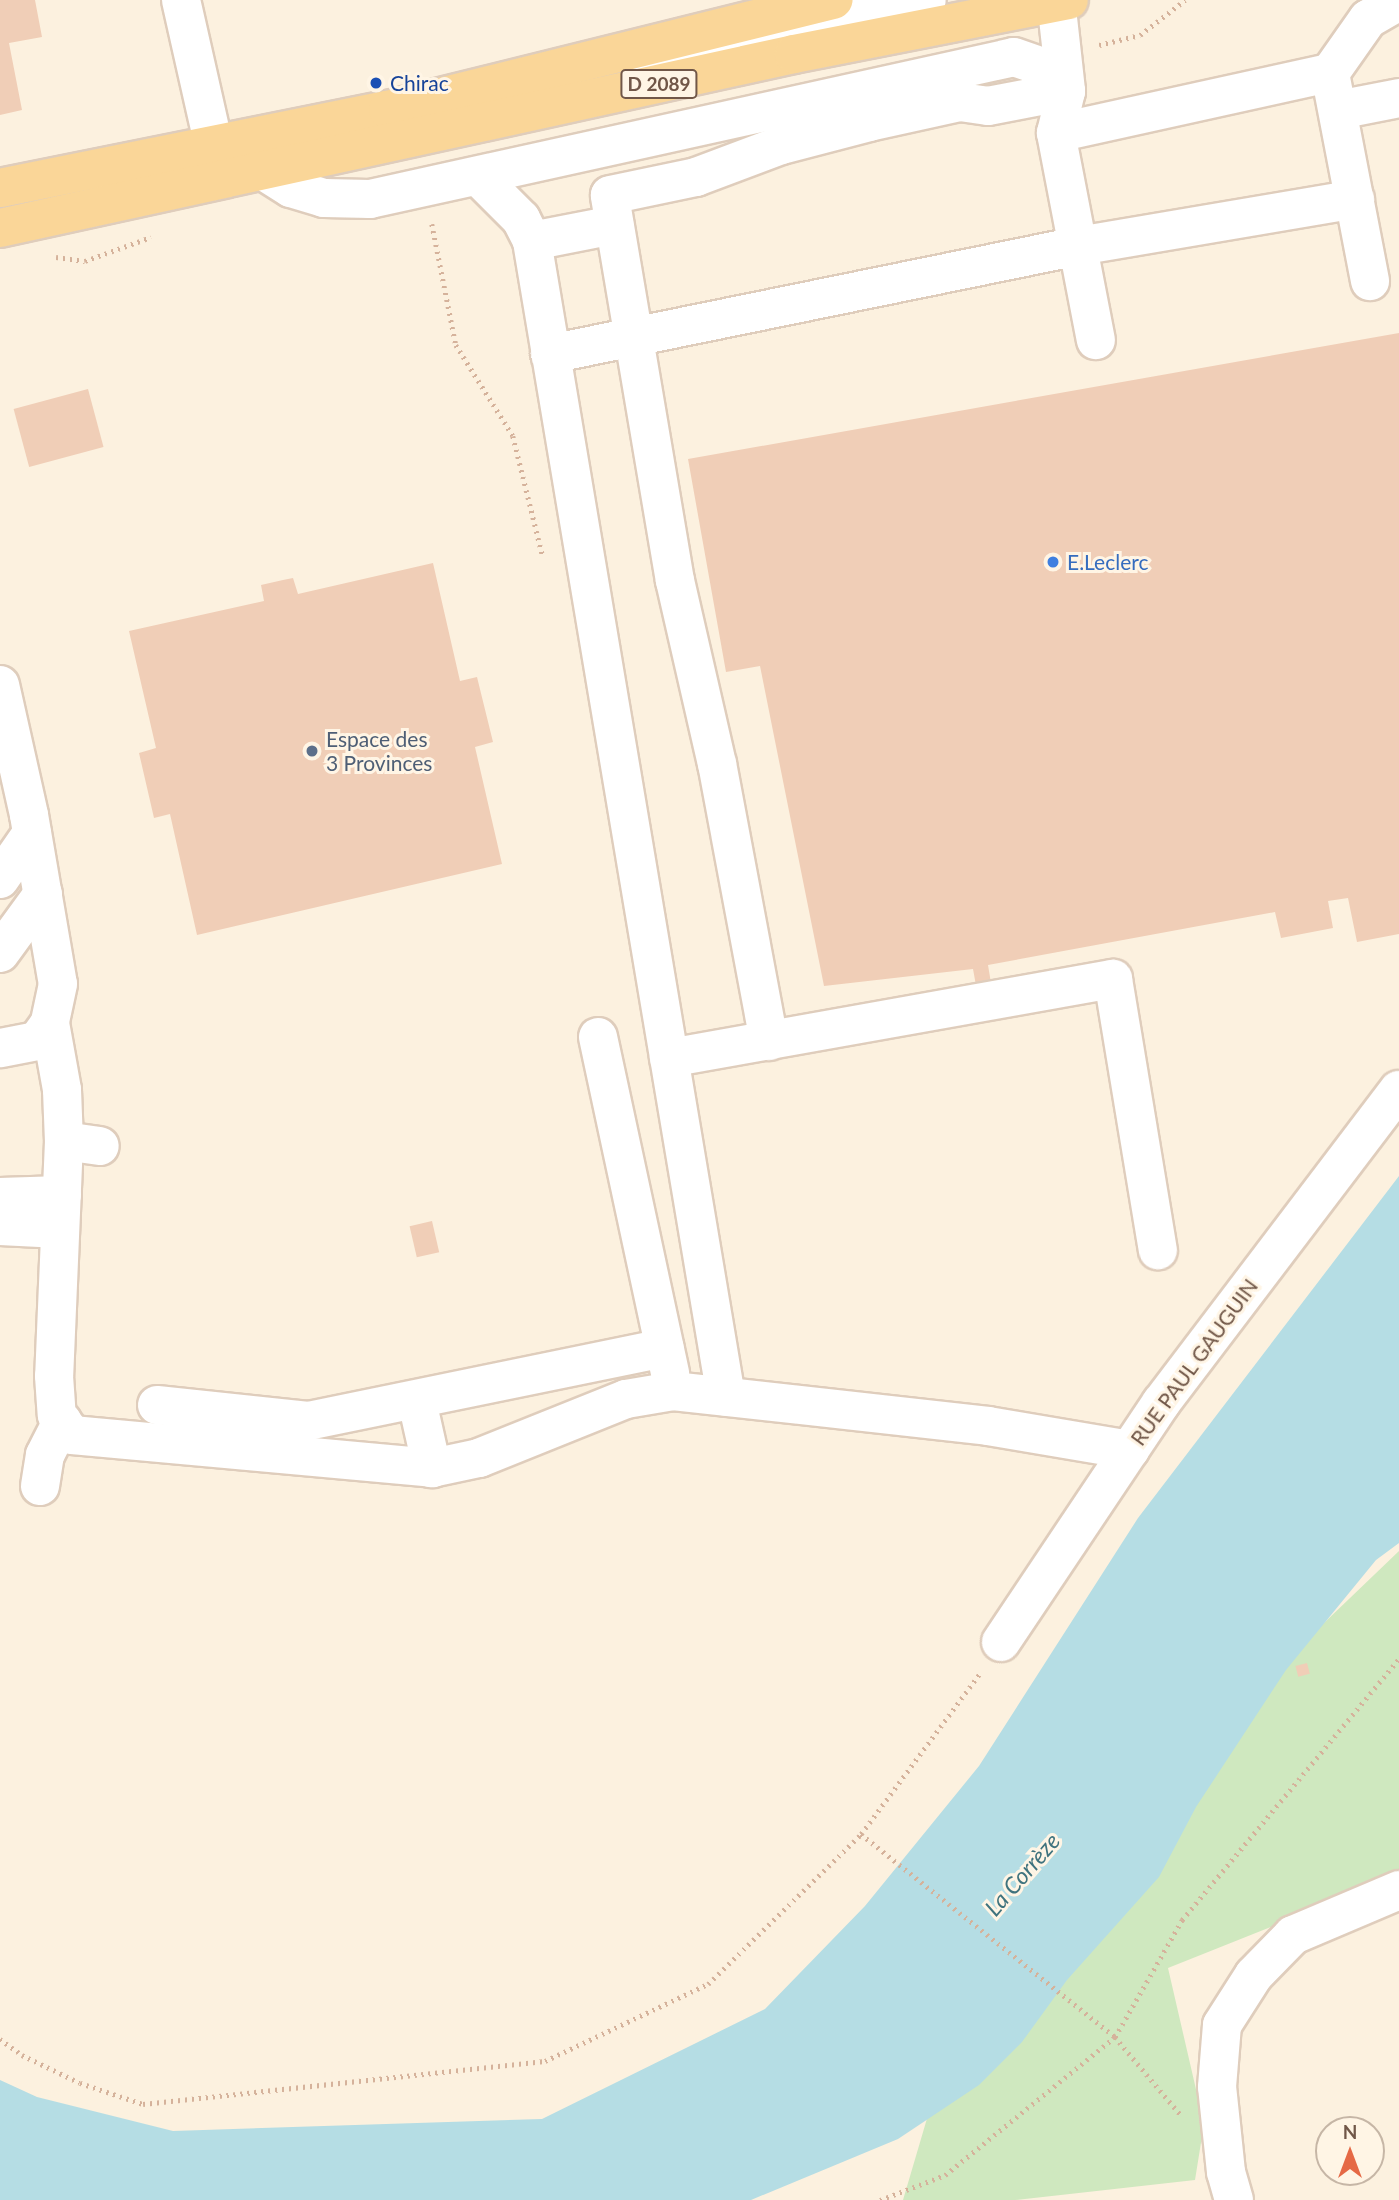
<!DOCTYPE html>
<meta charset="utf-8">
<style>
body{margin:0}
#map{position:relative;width:1399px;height:2200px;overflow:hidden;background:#fcf1df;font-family:Lato,sans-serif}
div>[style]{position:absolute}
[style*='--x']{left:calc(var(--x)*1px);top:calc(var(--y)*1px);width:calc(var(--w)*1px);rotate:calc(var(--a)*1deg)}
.green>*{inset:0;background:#cfe8bf}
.water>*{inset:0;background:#b5dde4}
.building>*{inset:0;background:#f0ceb7;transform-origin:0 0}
.path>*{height:4.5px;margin-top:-2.25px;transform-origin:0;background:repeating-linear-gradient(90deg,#d5b29b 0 2px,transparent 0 7px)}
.roads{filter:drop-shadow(2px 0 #dfcdbc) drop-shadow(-2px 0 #dfcdbc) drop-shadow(0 2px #dfcdbc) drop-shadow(0 -2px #dfcdbc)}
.minor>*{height:38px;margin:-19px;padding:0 19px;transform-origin:19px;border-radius:19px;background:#fff}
.major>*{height:38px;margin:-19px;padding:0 19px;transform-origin:19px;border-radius:19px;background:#fad698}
.dots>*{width:19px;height:19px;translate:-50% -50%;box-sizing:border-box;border:4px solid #fff5e5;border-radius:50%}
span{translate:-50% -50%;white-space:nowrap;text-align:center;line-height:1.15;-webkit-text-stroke:6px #fff5e5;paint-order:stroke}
.shield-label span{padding:2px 5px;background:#fff5e5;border:2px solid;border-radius:5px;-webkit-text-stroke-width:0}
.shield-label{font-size:19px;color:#715748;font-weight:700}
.transit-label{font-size:21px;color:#164399}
.left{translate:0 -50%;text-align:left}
.shop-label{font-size:21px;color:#366cbe}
.service-label{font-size:21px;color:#4e5e75}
.street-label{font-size:21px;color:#715748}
.water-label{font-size:23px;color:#3f737e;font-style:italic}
.north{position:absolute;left:1315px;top:2116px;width:70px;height:70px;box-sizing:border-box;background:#fff5e5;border:2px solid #c6b6a6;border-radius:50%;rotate:0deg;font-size:19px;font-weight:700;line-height:28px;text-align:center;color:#715748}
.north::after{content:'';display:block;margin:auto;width:24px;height:32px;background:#e56945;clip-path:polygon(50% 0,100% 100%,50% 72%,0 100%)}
</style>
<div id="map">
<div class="green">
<div style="clip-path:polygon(1399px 1551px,1399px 1876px,1168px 1968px,1204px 2124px,1195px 2180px,1015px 2200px,903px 2200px,974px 1959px)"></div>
</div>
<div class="water">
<div style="clip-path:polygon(1399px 1176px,1399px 1543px,1376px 1560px,1286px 1670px,1196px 1807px,1159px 1877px,1067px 1980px,1022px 2042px,979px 2085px,898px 2139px,751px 2200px,0 2200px,0 2080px,37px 2097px,173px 2131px,542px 2119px,765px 2009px,865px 1906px,979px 1766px,1138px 1518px)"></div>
</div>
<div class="building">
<div style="clip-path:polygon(0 0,35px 0,42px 37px,9px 43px,22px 110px,0 115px)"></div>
<div style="clip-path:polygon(1399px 333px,1399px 934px,1357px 942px,1348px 898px,1328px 901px,1333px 928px,1281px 938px,1275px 912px,988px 965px,992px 989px,977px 991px,973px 969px,824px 986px,760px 666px,726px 672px,688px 459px)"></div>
<div style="left:88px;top:389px;width:60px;height:77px;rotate:75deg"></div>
<div style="clip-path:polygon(433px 563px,460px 681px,477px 677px,493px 742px,475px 747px,502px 864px,197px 935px,170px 814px,154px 818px,139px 753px,156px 748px,129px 631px,264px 601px,261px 585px,283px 580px,293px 578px,298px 594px)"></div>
<div style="left:432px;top:1221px;width:32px;height:23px;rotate:77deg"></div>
<div style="left:1307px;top:1663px;width:11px;height:12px;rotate:75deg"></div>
</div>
<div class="path">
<div style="--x:1099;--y:45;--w:42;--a:-13.7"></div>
<div style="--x:1140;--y:35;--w:57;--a:-37.9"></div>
<div style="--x:432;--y:224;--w:123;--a:78.8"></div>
<div style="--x:456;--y:345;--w:107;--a:57.9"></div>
<div style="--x:513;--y:436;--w:125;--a:76.1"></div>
<div style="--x:56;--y:257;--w:29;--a:8"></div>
<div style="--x:85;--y:261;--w:70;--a:-20"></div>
<div style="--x:861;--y:1834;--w:325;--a:38.6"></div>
<div style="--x:1115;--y:2037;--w:101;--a:49.8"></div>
<div style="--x:0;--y:2039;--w:27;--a:36"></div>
<div style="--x:22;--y:2055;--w:64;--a:25.8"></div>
<div style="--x:80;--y:2083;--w:66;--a:18.4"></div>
<div style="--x:143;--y:2104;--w:404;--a:-6.1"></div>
<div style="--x:545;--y:2061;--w:180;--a:-25.3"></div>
<div style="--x:708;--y:1984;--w:214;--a:-44.4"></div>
<div style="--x:861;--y:1834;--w:200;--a:-53.5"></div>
<div style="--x:880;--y:2200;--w:70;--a:-21"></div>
<div style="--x:945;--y:2175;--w:219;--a:-39.1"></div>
<div style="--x:1115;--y:2037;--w:135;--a:-60.2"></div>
<div style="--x:1182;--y:1920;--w:339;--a:-50.3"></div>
</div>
<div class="roads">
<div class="minor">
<div style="--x:181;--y:0;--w:146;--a:77.3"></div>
<div style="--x:213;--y:142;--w:38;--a:129"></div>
<div style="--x:1056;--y:0;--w:92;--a:83.7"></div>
<div style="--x:1066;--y:91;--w:43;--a:103.4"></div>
<div style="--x:1056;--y:133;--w:211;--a:79.1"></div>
<div style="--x:1330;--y:73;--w:212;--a:79.1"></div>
<div style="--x:644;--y:75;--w:90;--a:-18.8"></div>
<div style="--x:729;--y:46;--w:203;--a:-13.1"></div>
<div style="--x:1338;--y:110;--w:62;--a:-11.1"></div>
<div style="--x:1056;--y:133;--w:280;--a:-12.4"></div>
<div style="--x:1330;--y:73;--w:66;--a:-54.9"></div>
<div style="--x:1368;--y:19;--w:36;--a:-30"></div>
<div style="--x:262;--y:170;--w:34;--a:32"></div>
<div style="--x:291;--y:188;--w:34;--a:17"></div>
<div style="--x:324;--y:198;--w:46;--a:1.2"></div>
<div style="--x:370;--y:199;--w:659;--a:-12.43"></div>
<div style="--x:1014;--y:57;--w:31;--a:19"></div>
<div style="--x:1043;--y:67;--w:33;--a:46"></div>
<div style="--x:480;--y:178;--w:58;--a:45"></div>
<div style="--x:521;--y:219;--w:25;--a:63"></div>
<div style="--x:532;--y:241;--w:1172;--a:80.47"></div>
<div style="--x:532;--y:241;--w:84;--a:-11"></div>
<div style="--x:550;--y:354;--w:539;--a:-11.56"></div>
<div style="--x:1078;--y:246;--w:281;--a:-9.6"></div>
<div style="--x:0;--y:685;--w:133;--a:77.4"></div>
<div style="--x:29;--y:815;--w:171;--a:80.3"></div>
<div style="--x:58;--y:984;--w:40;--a:102"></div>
<div style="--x:50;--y:1023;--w:22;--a:126"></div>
<div style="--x:37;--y:1041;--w:38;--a:169"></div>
<div style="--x:0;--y:879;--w:56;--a:-55.2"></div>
<div style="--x:0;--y:953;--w:73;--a:-53.9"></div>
<div style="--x:50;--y:1023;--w:68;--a:79.8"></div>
<div style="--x:62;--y:1090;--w:51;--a:87.8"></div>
<div style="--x:64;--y:1141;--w:36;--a:8"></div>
<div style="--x:598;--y:1037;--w:344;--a:77.9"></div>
<div style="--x:769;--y:1041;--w:282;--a:-100.6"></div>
<div style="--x:717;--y:764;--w:188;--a:-102.9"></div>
<div style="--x:675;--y:581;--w:391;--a:-99.6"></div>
<div style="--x:610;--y:195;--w:88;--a:-11.8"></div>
<div style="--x:696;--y:177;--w:91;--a:-20.6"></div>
<div style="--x:781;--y:145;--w:91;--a:-14.6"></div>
<div style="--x:869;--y:122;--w:93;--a:-12.4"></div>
<div style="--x:960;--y:102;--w:28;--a:8"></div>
<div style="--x:988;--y:106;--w:79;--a:-10.9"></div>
<div style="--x:669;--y:1058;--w:451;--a:-10.1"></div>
<div style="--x:1113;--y:979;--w:275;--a:80.6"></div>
<div style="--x:64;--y:1141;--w:235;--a:92.4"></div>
<div style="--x:54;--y:1376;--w:39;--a:86"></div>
<div style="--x:57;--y:1415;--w:25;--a:53"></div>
<div style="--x:72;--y:1435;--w:362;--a:5.2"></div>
<div style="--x:432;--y:1468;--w:48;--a:-12"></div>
<div style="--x:479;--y:1458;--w:158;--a:-21.9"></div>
<div style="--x:626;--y:1399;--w:48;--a:-9.7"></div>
<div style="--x:673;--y:1391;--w:317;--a:6.3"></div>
<div style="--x:988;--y:1426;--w:144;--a:9.6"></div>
<div style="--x:0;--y:1197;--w:62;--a:-1.8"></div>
<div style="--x:0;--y:1226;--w:60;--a:2.9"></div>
<div style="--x:417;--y:1401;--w:69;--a:77.4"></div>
<div style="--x:157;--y:1405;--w:152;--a:6"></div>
<div style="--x:308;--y:1421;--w:364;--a:-11.6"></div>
<div style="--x:40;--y:1486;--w:31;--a:-81"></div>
<div style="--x:45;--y:1455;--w:38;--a:-63"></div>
<div style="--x:1001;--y:1642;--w:288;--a:-56.2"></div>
<div style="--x:1161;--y:1403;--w:393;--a:-52.8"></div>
<div style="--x:1234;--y:2200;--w:29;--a:-106"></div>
<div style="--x:1226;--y:2172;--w:85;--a:-96"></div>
<div style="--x:1217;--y:2087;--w:62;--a:-85.4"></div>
<div style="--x:1222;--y:2025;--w:59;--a:-57.4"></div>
<div style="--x:1254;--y:1975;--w:56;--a:-45.7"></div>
<div style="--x:1293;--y:1935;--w:115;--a:-23"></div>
</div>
<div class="major">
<div style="--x:0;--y:188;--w:396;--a:-11.4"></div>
<div style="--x:388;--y:110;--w:459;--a:-13.9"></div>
<div style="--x:0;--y:228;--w:813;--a:-12.36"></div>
<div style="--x:794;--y:54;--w:280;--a:-11.1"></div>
</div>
</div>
<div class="dots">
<div style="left:376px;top:83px;background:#1a4fb4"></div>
<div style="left:1053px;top:562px;background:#3f7fe0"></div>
<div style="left:312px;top:751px;background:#5c6f8a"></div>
</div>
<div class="shield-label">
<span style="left:659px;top:84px">D 2089</span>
</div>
<div class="transit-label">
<span class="left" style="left:390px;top:83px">Chirac</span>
</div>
<div class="shop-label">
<span class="left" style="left:1067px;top:562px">E.Leclerc</span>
</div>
<div class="service-label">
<span class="left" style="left:326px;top:751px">Espace des<br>3 Provinces</span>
</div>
<div class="street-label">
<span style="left:1194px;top:1362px;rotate:-54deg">RUE PAUL GAUGUIN</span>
</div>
<div class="water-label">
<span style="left:1022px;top:1874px;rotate:-49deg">La Corrèze</span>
</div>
<div class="north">N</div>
</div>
